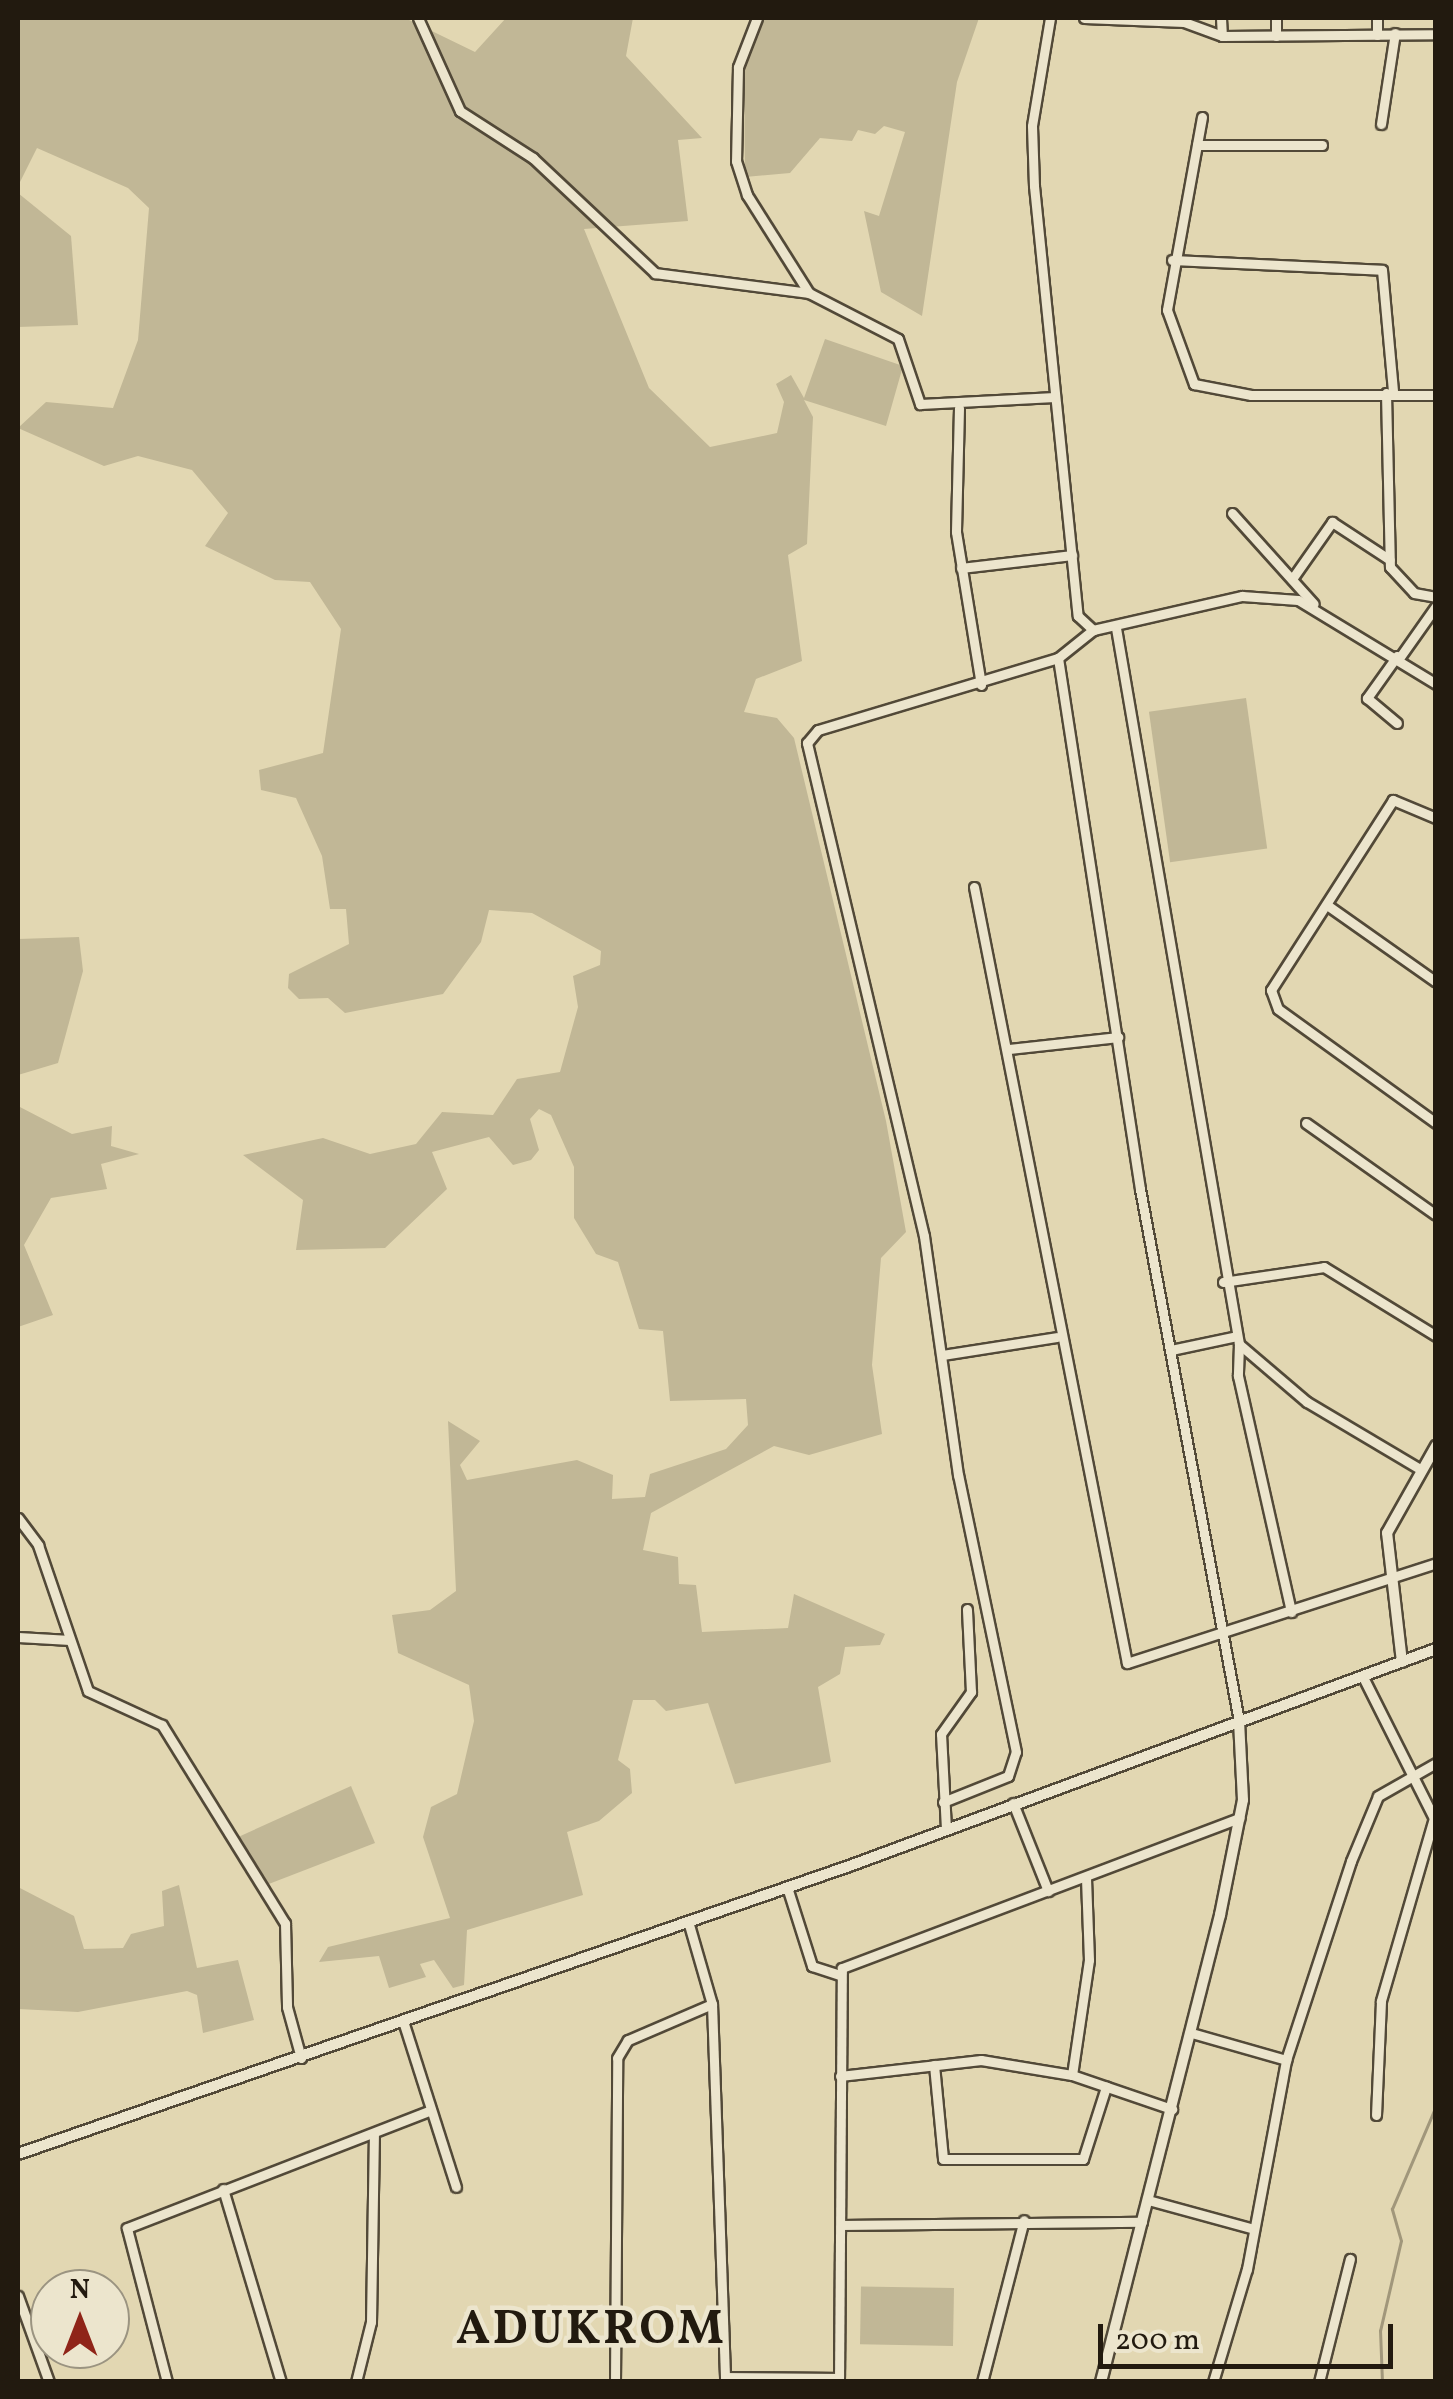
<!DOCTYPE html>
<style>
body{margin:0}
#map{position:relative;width:1453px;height:2399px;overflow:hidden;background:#e2d7b2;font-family:Vollkorn,serif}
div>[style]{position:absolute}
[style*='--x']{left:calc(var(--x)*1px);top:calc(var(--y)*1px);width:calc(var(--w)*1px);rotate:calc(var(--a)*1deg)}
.green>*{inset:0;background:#c1b796;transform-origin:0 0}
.stream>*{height:2.5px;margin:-1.25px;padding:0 1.25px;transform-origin:1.25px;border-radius:1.25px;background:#a1977b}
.roads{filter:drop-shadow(2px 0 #524938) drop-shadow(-2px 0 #524938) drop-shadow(0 2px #524938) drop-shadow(0 -2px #524938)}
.minor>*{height:9px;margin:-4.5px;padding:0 4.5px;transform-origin:4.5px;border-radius:4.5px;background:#ece5cd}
.tertiary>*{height:10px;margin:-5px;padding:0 5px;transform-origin:5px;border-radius:5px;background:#ece5cd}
span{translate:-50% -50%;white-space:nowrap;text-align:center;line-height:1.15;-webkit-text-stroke:9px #ece5cd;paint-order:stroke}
.district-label{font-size:48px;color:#221a0f;font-weight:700;letter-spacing:2.5px}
.frame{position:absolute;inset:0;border:20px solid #221a0f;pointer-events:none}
.north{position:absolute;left:30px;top:2269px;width:100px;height:100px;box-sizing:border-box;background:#ece5cd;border:2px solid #9b9481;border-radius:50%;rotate:0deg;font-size:28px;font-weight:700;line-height:40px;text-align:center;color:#221a0f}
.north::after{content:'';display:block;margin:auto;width:35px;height:45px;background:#8f2418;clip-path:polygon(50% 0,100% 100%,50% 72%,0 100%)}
.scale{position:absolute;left:1098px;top:2324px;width:295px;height:45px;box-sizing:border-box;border:5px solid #221a0f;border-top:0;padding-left:12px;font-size:30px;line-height:35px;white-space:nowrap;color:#221a0f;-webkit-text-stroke:8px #ece5cd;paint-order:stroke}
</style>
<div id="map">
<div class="green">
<div style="clip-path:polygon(18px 18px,405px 18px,475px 52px,506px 18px,633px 18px,626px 56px,702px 138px,678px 140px,688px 221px,584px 229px,649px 388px,710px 447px,777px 433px,784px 402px,776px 384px,791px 375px,804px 398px,825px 339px,903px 366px,886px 426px,804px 400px,813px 417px,807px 544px,788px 555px,802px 661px,756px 679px,744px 712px,777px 718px,794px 738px,886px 1121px,906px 1232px,881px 1258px,872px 1365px,882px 1434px,809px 1455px,774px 1446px,651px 1513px,643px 1550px,678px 1557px,679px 1584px,696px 1585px,702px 1632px,788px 1628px,794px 1594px,885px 1634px,880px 1645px,845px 1647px,840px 1674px,818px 1687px,831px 1762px,735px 1784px,708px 1703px,666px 1711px,655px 1700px,633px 1700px,618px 1760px,630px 1769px,632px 1793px,599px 1821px,567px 1832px,583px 1895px,467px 1930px,464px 1985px,453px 1988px,434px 1960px,420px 1964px,426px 1977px,389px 1988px,379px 1956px,319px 1962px,328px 1947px,450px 1918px,423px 1837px,431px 1807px,457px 1794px,474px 1721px,469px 1685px,398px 1653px,392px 1615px,430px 1610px,456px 1591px,448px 1421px,480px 1441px,460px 1465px,467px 1480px,577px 1460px,613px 1475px,612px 1499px,645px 1497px,650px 1474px,726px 1449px,748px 1425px,746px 1399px,670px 1401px,663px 1331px,639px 1329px,618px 1262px,596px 1254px,574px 1218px,574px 1167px,551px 1115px,539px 1109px,530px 1119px,539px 1150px,531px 1160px,513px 1165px,489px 1137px,432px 1152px,447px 1189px,385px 1248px,296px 1250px,303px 1200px,243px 1155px,323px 1138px,370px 1154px,416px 1144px,442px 1112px,493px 1115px,517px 1079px,560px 1072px,578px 1007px,573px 976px,600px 965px,601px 951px,532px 913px,489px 910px,481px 942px,443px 994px,345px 1013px,328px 998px,299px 999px,288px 988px,289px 974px,349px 944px,346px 909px,330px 909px,322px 856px,296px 798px,261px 790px,259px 770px,323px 753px,341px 629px,310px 582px,275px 580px,205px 546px,228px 513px,192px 470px,138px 456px,104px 466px,18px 428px,46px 402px,113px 408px,138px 340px,149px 208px,128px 188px,37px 148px,18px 186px)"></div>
<div style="clip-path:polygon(763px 18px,979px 18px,957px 82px,922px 316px,881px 292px,864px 211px,879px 216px,905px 132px,884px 126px,875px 134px,858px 130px,852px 141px,820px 138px,790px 173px,745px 177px,744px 65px)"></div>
<div style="clip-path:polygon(18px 193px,71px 236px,78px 325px,18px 327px)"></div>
<div style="left:1246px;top:698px;width:152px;height:98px;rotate:82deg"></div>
<div style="clip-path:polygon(79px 937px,83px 971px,58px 1063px,18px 1075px,18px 939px)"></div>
<div style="clip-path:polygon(18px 1106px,72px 1134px,112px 1126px,111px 1146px,139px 1154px,101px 1164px,107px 1189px,51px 1198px,24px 1245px,53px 1315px,18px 1327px)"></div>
<div style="clip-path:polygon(351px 1786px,375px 1843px,261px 1887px,236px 1838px)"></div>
<div style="clip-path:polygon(179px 1885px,197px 1968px,238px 1960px,254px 2020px,203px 2033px,197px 1995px,187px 1991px,78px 2012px,18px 2009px,18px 1887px,74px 1916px,84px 1949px,123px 1948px,131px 1934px,164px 1926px,162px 1891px)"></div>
<div style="left:954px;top:2288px;width:58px;height:93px;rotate:91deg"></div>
</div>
<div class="stream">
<div style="--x:1382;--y:2382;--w:51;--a:-92.2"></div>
<div style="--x:1380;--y:2331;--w:92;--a:-76.9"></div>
<div style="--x:1401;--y:2241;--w:33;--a:-106"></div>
<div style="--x:1392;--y:2209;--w:112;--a:-66.9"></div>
</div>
<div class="roads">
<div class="minor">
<div style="--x:418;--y:18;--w:102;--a:65.7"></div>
<div style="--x:460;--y:111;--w:87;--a:32.8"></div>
<div style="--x:533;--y:158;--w:168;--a:43.3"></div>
<div style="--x:655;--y:273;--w:155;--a:7.4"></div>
<div style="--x:757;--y:18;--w:53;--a:111.2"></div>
<div style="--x:738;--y:67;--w:94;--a:91.2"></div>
<div style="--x:736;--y:161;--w:36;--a:72"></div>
<div style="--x:747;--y:195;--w:116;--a:57.7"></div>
<div style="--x:809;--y:293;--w:100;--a:27.3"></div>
<div style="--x:898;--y:339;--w:69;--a:71.3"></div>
<div style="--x:920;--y:404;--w:135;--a:-3"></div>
<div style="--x:1050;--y:18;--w:109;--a:99.5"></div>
<div style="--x:1032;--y:126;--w:60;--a:88.1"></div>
<div style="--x:1034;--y:186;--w:432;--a:84.2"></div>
<div style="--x:1078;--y:616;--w:21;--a:43"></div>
<div style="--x:1093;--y:630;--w:153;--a:-12.9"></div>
<div style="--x:1242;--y:596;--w:56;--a:4.1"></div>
<div style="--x:1298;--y:600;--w:162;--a:31.3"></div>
<div style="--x:1084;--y:18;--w:100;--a:2.3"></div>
<div style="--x:1184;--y:22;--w:40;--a:20.2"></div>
<div style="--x:1222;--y:36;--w:214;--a:-0.5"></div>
<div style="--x:1221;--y:18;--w:18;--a:87"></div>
<div style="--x:1377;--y:35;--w:17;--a:-90"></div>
<div style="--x:1276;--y:36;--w:18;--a:-90"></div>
<div style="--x:1202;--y:117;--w:196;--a:100.3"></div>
<div style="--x:1167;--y:310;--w:79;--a:70"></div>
<div style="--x:1194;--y:384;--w:58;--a:10.9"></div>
<div style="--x:1251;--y:395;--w:185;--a:0"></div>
<div style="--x:1381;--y:124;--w:92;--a:-81.3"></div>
<div style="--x:1197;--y:145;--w:125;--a:0"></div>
<div style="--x:1172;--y:260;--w:210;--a:2.7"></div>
<div style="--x:1382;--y:270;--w:122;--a:84.8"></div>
<div style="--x:1386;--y:393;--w:174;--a:88.7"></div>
<div style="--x:1390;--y:567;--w:35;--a:47"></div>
<div style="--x:1414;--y:593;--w:22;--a:10"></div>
<div style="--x:959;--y:408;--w:124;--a:91.4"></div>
<div style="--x:956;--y:532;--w:155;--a:80.7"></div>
<div style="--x:1232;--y:513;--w:122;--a:48"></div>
<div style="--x:961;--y:568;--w:112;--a:-6.7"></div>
<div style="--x:1292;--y:579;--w:70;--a:-54.9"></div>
<div style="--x:1332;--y:522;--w:69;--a:33.2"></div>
<div style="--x:1116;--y:628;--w:726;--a:80.25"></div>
<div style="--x:1239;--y:1344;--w:89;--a:40.5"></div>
<div style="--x:1307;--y:1402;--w:131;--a:30.7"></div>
<div style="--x:1397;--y:656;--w:52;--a:125.5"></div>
<div style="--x:1367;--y:698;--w:39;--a:40"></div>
<div style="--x:1400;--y:657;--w:62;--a:-54.8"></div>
<div style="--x:1058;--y:658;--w:537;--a:81.22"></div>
<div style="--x:1140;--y:1189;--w:541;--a:79.46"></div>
<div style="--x:1436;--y:818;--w:47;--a:-157.3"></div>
<div style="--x:1393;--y:800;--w:226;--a:122.7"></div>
<div style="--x:1271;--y:990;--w:20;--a:70"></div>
<div style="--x:1278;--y:1009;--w:195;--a:35.8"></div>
<div style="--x:974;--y:887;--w:791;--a:78.85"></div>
<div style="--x:1127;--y:1663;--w:325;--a:-17.9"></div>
<div style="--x:1327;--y:905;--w:133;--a:35.2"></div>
<div style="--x:1009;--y:1049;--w:110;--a:-6.3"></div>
<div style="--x:1306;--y:1123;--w:159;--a:35.3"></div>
<div style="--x:1223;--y:1282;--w:102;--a:-8.4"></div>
<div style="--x:1324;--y:1267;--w:132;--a:31.6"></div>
<div style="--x:1239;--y:1344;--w:32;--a:92"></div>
<div style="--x:1238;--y:1376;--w:242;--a:77.3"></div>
<div style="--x:1171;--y:1350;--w:67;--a:-12"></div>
<div style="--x:942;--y:1355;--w:116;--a:-8.9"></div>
<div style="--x:18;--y:1518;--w:34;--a:53"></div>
<div style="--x:38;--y:1545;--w:154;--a:71.1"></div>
<div style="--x:88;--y:1691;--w:81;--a:24.7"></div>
<div style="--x:162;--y:1725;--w:233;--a:58.2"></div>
<div style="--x:285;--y:1923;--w:84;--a:88.6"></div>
<div style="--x:287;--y:2007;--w:53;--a:74.6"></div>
<div style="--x:18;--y:1637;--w:52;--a:3.3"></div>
<div style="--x:1364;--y:1679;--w:156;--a:63.3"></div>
<div style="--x:1434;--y:1818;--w:191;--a:106.2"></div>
<div style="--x:1381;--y:2001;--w:114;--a:92.5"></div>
<div style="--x:943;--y:1802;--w:70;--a:-21.8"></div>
<div style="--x:1008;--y:1776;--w:25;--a:-72"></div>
<div style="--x:1016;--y:1752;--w:283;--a:-101.8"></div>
<div style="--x:958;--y:1475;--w:241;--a:-98.1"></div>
<div style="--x:924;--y:1236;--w:507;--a:-103.35"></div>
<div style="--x:807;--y:743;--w:17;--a:-50"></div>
<div style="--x:818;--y:730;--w:251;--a:-16.7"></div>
<div style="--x:1058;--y:658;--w:45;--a:-38.7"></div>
<div style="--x:1013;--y:1803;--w:95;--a:68.3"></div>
<div style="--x:946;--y:1829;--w:95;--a:-93"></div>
<div style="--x:941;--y:1734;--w:52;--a:-54.5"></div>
<div style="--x:971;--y:1692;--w:83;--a:-92.8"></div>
<div style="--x:787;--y:1887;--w:83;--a:72.4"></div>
<div style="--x:812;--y:1966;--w:28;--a:18"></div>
<div style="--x:688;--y:1921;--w:86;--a:73.9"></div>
<div style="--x:712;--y:2004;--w:378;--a:88"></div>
<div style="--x:403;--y:2021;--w:174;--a:72.3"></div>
<div style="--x:1195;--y:2034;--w:95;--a:15.9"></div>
<div style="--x:934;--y:2065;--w:94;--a:84.5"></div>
<div style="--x:943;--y:2159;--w:140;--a:0"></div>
<div style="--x:1083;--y:2159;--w:76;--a:-72.3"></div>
<div style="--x:1072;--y:2075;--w:116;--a:-81.6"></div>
<div style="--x:1089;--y:1960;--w:83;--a:-92.1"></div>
<div style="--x:840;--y:2076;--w:142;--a:-6.5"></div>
<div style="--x:981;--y:2060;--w:92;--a:9.4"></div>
<div style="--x:1072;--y:2075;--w:106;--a:18.8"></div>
<div style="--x:223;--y:2189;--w:202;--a:73.3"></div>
<div style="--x:1148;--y:2200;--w:110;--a:15.3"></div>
<div style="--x:841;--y:2225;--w:301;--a:-0.6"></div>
<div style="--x:18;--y:2296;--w:91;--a:70.2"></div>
<div style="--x:725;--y:2377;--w:114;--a:0.5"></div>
<div style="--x:167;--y:2382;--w:159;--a:-104.6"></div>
<div style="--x:127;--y:2228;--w:326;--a:-21.2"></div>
<div style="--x:356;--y:2382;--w:62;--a:-76"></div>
<div style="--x:371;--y:2322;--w:189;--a:-89.1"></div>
<div style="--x:615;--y:2382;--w:324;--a:-89.6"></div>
<div style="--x:617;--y:2058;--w:21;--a:-59"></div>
<div style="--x:628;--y:2040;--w:91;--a:-23.2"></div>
<div style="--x:839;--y:2382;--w:414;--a:-89.6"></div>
<div style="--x:842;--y:1968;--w:425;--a:-20.7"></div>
<div style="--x:982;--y:2382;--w:167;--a:-75.5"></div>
<div style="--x:1213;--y:2382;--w:118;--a:-73.3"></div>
<div style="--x:1247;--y:2269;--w:213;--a:-79.4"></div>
<div style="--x:1286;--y:2060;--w:209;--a:-71.9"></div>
<div style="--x:1351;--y:1861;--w:70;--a:-67.4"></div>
<div style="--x:1378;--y:1796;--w:67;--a:-29.6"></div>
<div style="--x:1319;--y:2382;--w:127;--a:-75.9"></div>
</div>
<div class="tertiary">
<div style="--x:1402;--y:1662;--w:130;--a:-96.6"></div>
<div style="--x:1387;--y:1533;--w:100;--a:-60.6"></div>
<div style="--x:18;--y:2154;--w:883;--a:-19.11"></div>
<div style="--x:852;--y:1865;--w:623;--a:-20.3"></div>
<div style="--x:1101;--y:2382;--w:482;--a:-75.7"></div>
<div style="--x:1220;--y:1915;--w:117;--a:-78.7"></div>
<div style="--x:1243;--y:1800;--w:79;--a:-92.9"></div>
</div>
</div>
<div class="district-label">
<span style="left:591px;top:2331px">ADUKROM</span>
</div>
<div class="frame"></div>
<div class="north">N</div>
<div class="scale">200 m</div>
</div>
